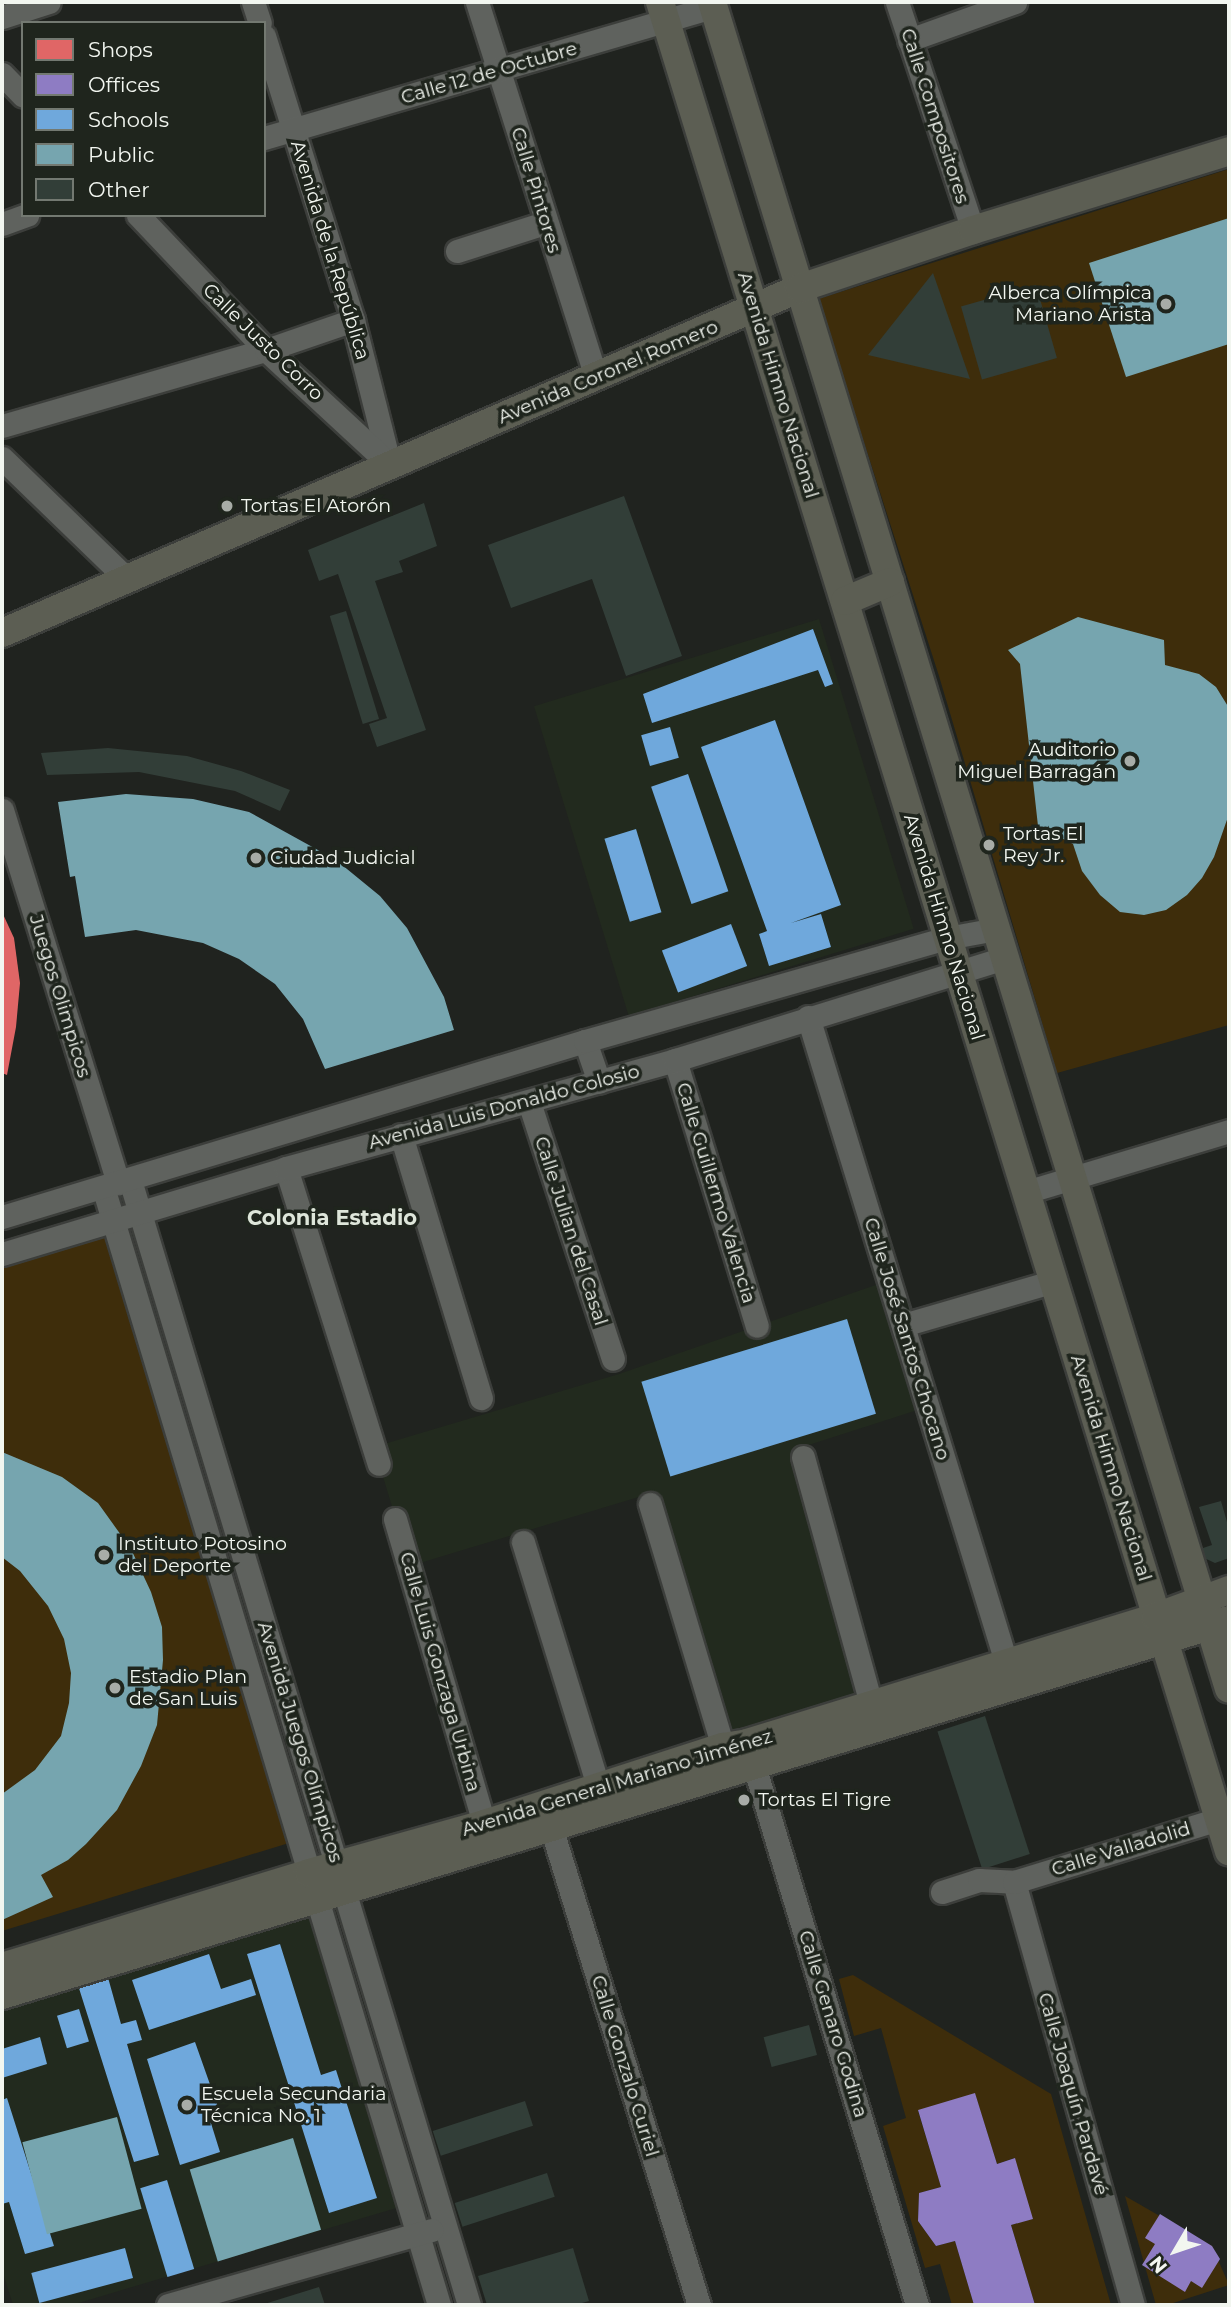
<!DOCTYPE html>
<meta charset="utf-8">
<style>
body{margin:0}
#map{position:relative;width:1231px;height:2307px;overflow:hidden;background:#20231f;font-family:Montserrat,sans-serif}
div>[style]{position:absolute}
[style*='--x']{left:calc(var(--x)*1px);top:calc(var(--y)*1px);width:calc(var(--w)*1px);rotate:calc(var(--a)*1deg)}
.built>*{inset:0;background:#222a1e;transform-origin:0 0}
.green>*{inset:0;background:#3e2d0b}
.shops>*{inset:0;background:#e06666}
.offices>*{inset:0;background:#8e7cc3}
.schools>*{inset:0;background:#6fa8dc;transform-origin:0 0}
.public>*{inset:0;background:#76a5af;transform-origin:0 0}
.building>*{inset:0;background:#323e38;transform-origin:0 0}
.roads{filter:drop-shadow(2px 0 #3c3e3b) drop-shadow(-2px 0 #3c3e3b) drop-shadow(0 2px #3c3e3b) drop-shadow(0 -2px #3c3e3b)}
.minor>*{height:23px;margin:-11.5px;padding:0 11.5px;transform-origin:11.5px;border-radius:11.5px;background:#5f625e}
.major>*{height:28px;margin:-14px;padding:0 14px;transform-origin:14px;border-radius:14px;background:#5c5e53}
.dots>*{width:19px;height:19px;translate:-50% -50%;box-sizing:border-box;border:4px solid #1f251d;border-radius:50%}
span{translate:-50% -50%;white-space:nowrap;text-align:center;line-height:1.15;-webkit-text-stroke:7px #1f251d;paint-order:stroke}
.street-label{font-size:19px;color:#f2f6f0}
.poi-label{font-size:19px;color:#f2f6f0}
.right{translate:-100% -50%;text-align:right}
.left{translate:0 -50%;text-align:left}
.neighbourhood-label{font-size:21px;color:#dee6da;font-weight:700}
.frame{position:absolute;inset:0;border:4px solid #f2f6f0;pointer-events:none}
.legend{position:absolute;left:21px;top:21px;width:245px;height:196px;box-sizing:border-box;background:#1f251d;border:2px solid #737971;margin:0;padding:9px 12px;list-style:none;font-size:21px;color:#f2f6f0}
.legend li{display:flex;align-items:center;gap:14px;height:35px}
.legend b{width:35px;border:2px solid #737971}
.north{position:absolute;left:1140px;top:2216px;width:70px;height:70px;-webkit-text-stroke:5px #1f251d;paint-order:stroke;rotate:231deg;font-size:19px;font-weight:700;line-height:28px;text-align:center;color:#f2f6f0}
.north::after{content:'';display:block;margin:auto;width:24px;height:32px;background:#f2f6f0;clip-path:polygon(50% 0,100% 100%,50% 72%,0 100%)}
</style>
<div id="map">
<div class="built">
<div style="left:819px;top:619px;width:324px;height:298px;rotate:73deg"></div>
<div style="clip-path:polygon(890px 1280px,927px 1407px,793px 1450px,861px 1694px,729px 1731px,652px 1493px,410px 1566px,374px 1447px,619px 1374px)"></div>
<div style="clip-path:polygon(313px 1911px,403px 2206px,72px 2305px,13px 2305px,2px 2270px,2px 2005px)"></div>
</div>
<div class="green">
<div style="clip-path:polygon(1229px 169px,1229px 1025px,1057px 1073px,939px 676px,818px 299px)"></div>
<div style="clip-path:polygon(113px 1233px,289px 1843px,2px 1931px,2px 1268px)"></div>
<div style="clip-path:polygon(853px 1975px,1051px 2094px,1111px 2305px,1035px 2305px,1011px 2225px,1032px 2219px,1014px 2158px,997px 2164px,975px 2094px,918px 2111px,941px 2187px,919px 2193px,918px 2221px,936px 2246px,955px 2241px,974px 2305px,952px 2305px,940px 2264px,925px 2268px,883px 2126px,906px 2118px,881px 2028px,854px 2036px,839px 1979px)"></div>
<div style="clip-path:polygon(1125px 2196px,1212px 2246px,1229px 2285px,1167px 2305px,1156px 2305px)"></div>
</div>
<div class="shops">
<div style="clip-path:polygon(2px 912px,14px 938px,20px 983px,16px 1027px,7px 1075px,2px 1073px)"></div>
</div>
<div class="offices">
<div style="clip-path:polygon(975px 2093px,997px 2164px,1015px 2158px,1033px 2219px,1011px 2225px,1035px 2305px,974px 2305px,955px 2241px,936px 2246px,918px 2221px,919px 2193px,941px 2187px,918px 2110px)"></div>
<div style="clip-path:polygon(1160px 2214px,1212px 2246px,1220px 2259px,1202px 2288px,1191px 2281px,1185px 2292px,1142px 2265px,1155px 2244px,1145px 2238px)"></div>
</div>
<div class="schools">
<div style="clip-path:polygon(813px 629px,833px 684px,825px 687px,818px 670px,652px 723px,643px 694px)"></div>
<div style="clip-path:polygon(775px 720px,841px 905px,791px 923px,821px 914px,831px 947px,769px 966px,759px 934px,767px 931px,701px 747px)"></div>
<div style="left:670px;top:727px;width:32px;height:30px;rotate:74deg"></div>
<div style="left:688px;top:774px;width:124px;height:39px;rotate:71deg"></div>
<div style="left:636px;top:829px;width:87px;height:33px;rotate:73deg"></div>
<div style="left:731px;top:924px;width:45px;height:74px;rotate:69deg"></div>
<div style="left:847px;top:1319px;width:99px;height:215px;rotate:73deg"></div>
<div style="clip-path:polygon(280px 1944px,321px 2075px,336px 2070px,377px 2198px,329px 2213px,247px 1954px)"></div>
<div style="clip-path:polygon(209px 1954px,221px 1989px,251px 1979px,256px 1995px,149px 2030px,132px 1980px)"></div>
<div style="clip-path:polygon(107px 1974px,121px 2024px,136px 2020px,142px 2040px,127px 2044px,159px 2155px,134px 2162px,77px 1982px)"></div>
<div style="left:79px;top:2009px;width:34px;height:23px;rotate:73deg"></div>
<div style="clip-path:polygon(40px 2037px,47px 2064px,2px 2078px,2px 2049px)"></div>
<div style="clip-path:polygon(195px 2042px,218px 2107px,210px 2120px,220px 2152px,180px 2165px,147px 2059px)"></div>
<div style="clip-path:polygon(7px 2098px,54px 2246px,25px 2254px,9px 2202px,2px 2204px,2px 2100px)"></div>
<div style="left:167px;top:2180px;width:93px;height:28px;rotate:73deg"></div>
<div style="left:125px;top:2248px;width:31px;height:97px;rotate:75deg"></div>
</div>
<div class="public">
<div style="clip-path:polygon(1229px 218px,1229px 344px,1126px 377px,1089px 263px)"></div>
<div style="clip-path:polygon(1078px 617px,1164px 640px,1165px 665px,1199px 674px,1216px 687px,1229px 708px,1229px 814px,1214px 857px,1202px 878px,1187px 895px,1166px 910px,1144px 915px,1120px 912px,1100px 895px,1082px 871px,1073px 844px,1038px 826px,1020px 664px,1008px 650px)"></div>
<div style="clip-path:polygon(126px 794px,193px 799px,249px 812px,336px 860px,380px 896px,407px 928px,444px 997px,454px 1030px,325px 1069px,303px 1019px,275px 984px,239px 959px,203px 943px,136px 930px,85px 937px,75px 876px,70px 877px,58px 802px)"></div>
<div style="clip-path:polygon(2px 1452px,62px 1477px,98px 1503px,131px 1549px,151px 1592px,162px 1627px,163px 1660px,157px 1725px,141px 1766px,117px 1810px,86px 1844px,68px 1860px,41px 1875px,53px 1897px,2px 1920px,2px 1794px,35px 1770px,61px 1736px,69px 1703px,71px 1673px,64px 1639px,48px 1606px,20px 1571px,2px 1557px)"></div>
<div style="left:117px;top:2117px;width:95px;height:98px;rotate:75deg"></div>
<div style="left:293px;top:2138px;width:96px;height:108px;rotate:73deg"></div>
</div>
<div class="building">
<div style="clip-path:polygon(933px 273px,970px 379px,868px 355px)"></div>
<div style="left:1036px;top:285px;width:76px;height:78px;rotate:74deg"></div>
<div style="clip-path:polygon(624px 496px,682px 656px,626px 676px,592px 579px,511px 608px,488px 545px)"></div>
<div style="clip-path:polygon(424px 503px,437px 546px,399px 561px,403px 572px,375px 581px,426px 730px,377px 747px,369px 724px,387px 718px,338px 574px,319px 581px,308px 550px)"></div>
<div style="left:346px;top:611px;width:113px;height:17px;rotate:73deg"></div>
<div style="clip-path:polygon(108px 748px,187px 756px,241px 771px,290px 790px,280px 811px,235px 791px,139px 772px,47px 775px,41px 753px)"></div>
<div style="clip-path:polygon(1221px 1501px,1229px 1529px,1229px 1558px,1215px 1563px,1202px 1557px,1200px 1549px,1212px 1545px,1199px 1507px)"></div>
<div style="left:985px;top:1716px;width:145px;height:50px;rotate:72deg"></div>
<div style="left:809px;top:2025px;width:31px;height:47px;rotate:75deg"></div>
<div style="left:525px;top:2101px;width:26px;height:97px;rotate:72deg"></div>
<div style="left:547px;top:2173px;width:25px;height:97px;rotate:72deg"></div>
<div style="clip-path:polygon(573px 2248px,589px 2301px,575px 2305px,487px 2305px,478px 2276px)"></div>
<div style="clip-path:polygon(319px 2287px,325px 2305px,261px 2305px)"></div>
</div>
<div class="roads">
<div class="minor">
<div style="--x:253;--y:2;--w:22;--a:72"></div>
<div style="--x:477;--y:2;--w:393;--a:72.4"></div>
<div style="--x:897;--y:2;--w:240;--a:71.6"></div>
<div style="--x:2;--y:17;--w:49;--a:-17.7"></div>
<div style="--x:264;--y:36;--w:298;--a:72.6"></div>
<div style="--x:353;--y:320;--w:151;--a:75.8"></div>
<div style="--x:909;--y:40;--w:113;--a:-19.7"></div>
<div style="--x:2;--y:74;--w:30;--a:46"></div>
<div style="--x:264;--y:138;--w:468;--a:-16.3"></div>
<div style="--x:138;--y:215;--w:186;--a:46.5"></div>
<div style="--x:266;--y:350;--w:166;--a:42.8"></div>
<div style="--x:2;--y:224;--w:27;--a:-20"></div>
<div style="--x:457;--y:251;--w:92;--a:-17.7"></div>
<div style="--x:2;--y:426;--w:275;--a:-16.1"></div>
<div style="--x:266;--y:350;--w:92;--a:-19"></div>
<div style="--x:2;--y:458;--w:174;--a:44.1"></div>
<div style="--x:2;--y:810;--w:391;--a:72.7"></div>
<div style="--x:808;--y:1017;--w:675;--a:72.93"></div>
<div style="--x:585;--y:1041;--w:43;--a:71.1"></div>
<div style="--x:675;--y:1060;--w:278;--a:72.9"></div>
<div style="--x:529;--y:1102;--w:270;--a:71.9"></div>
<div style="--x:401;--y:1135;--w:275;--a:73.1"></div>
<div style="--x:286;--y:1168;--w:310;--a:72.6"></div>
<div style="--x:130;--y:1180;--w:1175;--a:73.23"></div>
<div style="--x:103;--y:1187;--w:1167;--a:73.27"></div>
<div style="--x:1026;--y:1192;--w:212;--a:-16.7"></div>
<div style="--x:2;--y:1217;--w:609;--a:-16.8"></div>
<div style="--x:585;--y:1041;--w:376;--a:-15.9"></div>
<div style="--x:947;--y:938;--w:50;--a:-10.4"></div>
<div style="--x:2;--y:1254;--w:297;--a:-16.8"></div>
<div style="--x:286;--y:1168;--w:404;--a:-15.5"></div>
<div style="--x:675;--y:1060;--w:345;--a:-17.2"></div>
<div style="--x:903;--y:1325;--w:157;--a:-16.2"></div>
<div style="--x:803;--y:1457;--w:256;--a:74.6"></div>
<div style="--x:650;--y:1504;--w:254;--a:73.3"></div>
<div style="--x:395;--y:1519;--w:318;--a:73.7"></div>
<div style="--x:523;--y:1542;--w:255;--a:72.9"></div>
<div style="--x:749;--y:1749;--w:581;--a:73.19"></div>
<div style="--x:551;--y:1827;--w:500;--a:72.8"></div>
<div style="--x:1014;--y:1882;--w:439;--a:74.3"></div>
<div style="--x:942;--y:1892;--w:39;--a:-18"></div>
<div style="--x:979;--y:1880;--w:35;--a:3"></div>
<div style="--x:1014;--y:1882;--w:225;--a:-17.1"></div>
<div style="--x:168;--y:2305;--w:274;--a:-15.9"></div>
</div>
<div class="major">
<div style="--x:660;--y:2;--w:1935;--a:72.9"></div>
<div style="--x:712;--y:2;--w:1764;--a:72.96"></div>
<div style="--x:845;--y:601;--w:49;--a:-22.9"></div>
<div style="--x:2;--y:633;--w:869;--a:-23.38"></div>
<div style="--x:800;--y:288;--w:182;--a:-18.5"></div>
<div style="--x:973;--y:230;--w:268;--a:-17.1"></div>
<div style="--x:2;--y:1967;--w:321;--a:-17"></div>
<div style="--x:309;--y:1873;--w:182;--a:-15.6"></div>
<div style="--x:484;--y:1824;--w:251;--a:-17.9"></div>
<div style="--x:723;--y:1747;--w:24;--a:-9"></div>
<div style="--x:747;--y:1743;--w:428;--a:-17.1"></div>
<div style="--x:1156;--y:1617;--w:78;--a:-20.3"></div>
<div style="--x:2;--y:1995;--w:1283;--a:-16.99"></div>
</div>
</div>
<div class="dots">
<div style="left:1166px;top:304px;background:#a8aca7"></div>
<div style="left:227px;top:506px;background:#a8aca7"></div>
<div style="left:1130px;top:761px;background:#a8aca7"></div>
<div style="left:989px;top:845px;background:#a8aca7"></div>
<div style="left:256px;top:858px;background:#a8aca7"></div>
<div style="left:104px;top:1555px;background:#a8aca7"></div>
<div style="left:115px;top:1688px;background:#a8aca7"></div>
<div style="left:744px;top:1800px;background:#a8aca7"></div>
<div style="left:187px;top:2105px;background:#a8aca7"></div>
</div>
<div class="street-label">
<span style="left:489px;top:73px;rotate:-16deg">Calle 12 de Octubre</span>
<span style="left:935px;top:116px;rotate:72deg">Calle Compositores</span>
<span style="left:536px;top:190px;rotate:73deg">Calle Pintores</span>
<span style="left:330px;top:250px;rotate:73deg">Avenida de la República</span>
<span style="left:263px;top:342px;rotate:44deg">Calle Justo Corro</span>
<span style="left:608px;top:372px;rotate:-23deg">Avenida Coronel Romero</span>
<span style="left:778px;top:385px;rotate:73deg">Avenida Himno Nacional</span>
<span style="left:944px;top:927px;rotate:73deg">Avenida Himno Nacional</span>
<span style="left:60px;top:996px;rotate:73deg">Juegos Olimpicos</span>
<span style="left:504px;top:1107px;rotate:-15deg">Avenida Luis Donaldo Colosio</span>
<span style="left:716px;top:1193px;rotate:73deg">Calle Guillermo Valencia</span>
<span style="left:571px;top:1231px;rotate:72deg">Calle Julian del Casal</span>
<span style="left:907px;top:1339px;rotate:73deg">Calle José Santos Chocano</span>
<span style="left:1111px;top:1468px;rotate:73deg">Avenida Himno Nacional</span>
<span style="left:440px;top:1672px;rotate:74deg">Calle Luis Gonzaga Urbina</span>
<span style="left:300px;top:1742px;rotate:73deg">Avenida Juegos Olímpicos</span>
<span style="left:617px;top:1783px;rotate:-17deg">Avenida General Mariano Jiménez</span>
<span style="left:1121px;top:1849px;rotate:-17deg">Calle Valladolid</span>
<span style="left:833px;top:2024px;rotate:73deg">Calle Genaro Godina</span>
<span style="left:625px;top:2066px;rotate:73deg">Calle Gonzalo Curiel</span>
<span style="left:1073px;top:2094px;rotate:74deg">Calle Joaquín Pardavé</span>
</div>
<div class="poi-label">
<span class="right" style="left:1152px;top:304px">Alberca Olímpica<br>Mariano Arista</span>
<span class="left" style="left:241px;top:506px">Tortas El Atorón</span>
<span class="right" style="left:1116px;top:761px">Auditorio<br>Miguel Barragán</span>
<span class="left" style="left:1003px;top:845px">Tortas El<br>Rey Jr.</span>
<span class="left" style="left:270px;top:858px">Ciudad Judicial</span>
<span class="left" style="left:118px;top:1555px">Instituto Potosino<br>del Deporte</span>
<span class="left" style="left:129px;top:1688px">Estadio Plan<br>de San Luis</span>
<span class="left" style="left:758px;top:1800px">Tortas El Tigre</span>
<span class="left" style="left:201px;top:2105px">Escuela Secundaria<br>Técnica No. 1</span>
</div>
<div class="neighbourhood-label">
<span style="left:332px;top:1218px">Colonia Estadio</span>
</div>
<div class="frame"></div>
<ul class="legend">
<li><b style="height:19px;background:#e06666"></b>Shops</li>
<li><b style="height:19px;background:#8e7cc3"></b>Offices</li>
<li><b style="height:19px;background:#6fa8dc"></b>Schools</li>
<li><b style="height:19px;background:#76a5af"></b>Public</li>
<li><b style="height:19px;background:#323e38"></b>Other</li>
</ul>
<div class="north">N</div>
</div>
